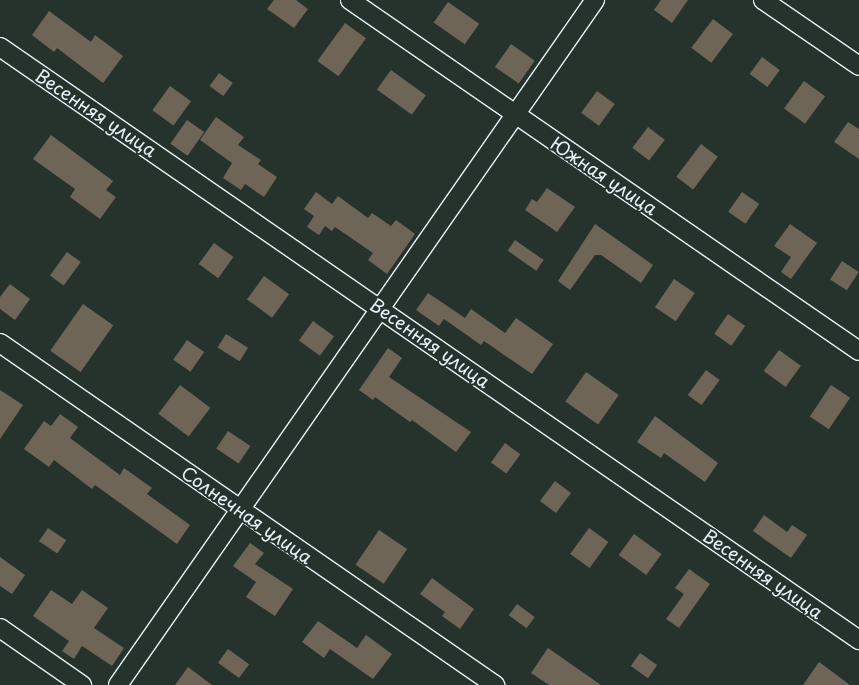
<!DOCTYPE html>
<meta charset="utf-8">
<style>
body{margin:0}
#map{position:relative;width:859px;height:685px;overflow:hidden;background:#26332d;font-family:"Playpen Sans",sans-serif}
div>[style]{position:absolute}
[style*='--x']{left:calc(var(--x)*1px);top:calc(var(--y)*1px);width:calc(var(--w)*1px);rotate:calc(var(--a)*1deg)}
.building>*{inset:0;background:#6e6556;transform-origin:0 0}
.roads{filter:drop-shadow(1px 0 #e8f1f8) drop-shadow(-1px 0 #e8f1f8) drop-shadow(0 1px #e8f1f8) drop-shadow(0 -1px #e8f1f8)}
.street>*{height:18px;margin:-9px;padding:0 9px;transform-origin:9px;border-radius:9px;background:#26332d}
span{translate:-50% -50%;white-space:nowrap;text-align:center;line-height:1.15;-webkit-text-stroke:4px #26332d;paint-order:stroke}
.street-label{font-size:18px;color:#e8f1f8}
</style>
<div id="map">
<div class="building">
<div style="clip-path:polygon(274px 0,296px 0,308px 9px,294px 28px,267px 9px)"></div>
<div style="clip-path:polygon(661px 0,688px 0,672px 23px,654px 10px)"></div>
<div style="left:448px;top:2px;width:38px;height:25px;rotate:35deg"></div>
<div style="clip-path:polygon(49px 11px,91px 42px,95px 35px,123px 56px,103px 83px,57px 48px,54px 52px,32px 35px)"></div>
<div style="left:713px;top:19px;width:25px;height:36px;rotate:37deg"></div>
<div style="left:345px;top:23px;width:26px;height:47px;rotate:36deg"></div>
<div style="left:511px;top:44px;width:29px;height:28px;rotate:35deg"></div>
<div style="left:762px;top:57px;width:22px;height:21px;rotate:36deg"></div>
<div style="left:391px;top:70px;width:43px;height:24px;rotate:36deg"></div>
<div style="left:219px;top:73px;width:17px;height:16px;rotate:36deg"></div>
<div style="left:804px;top:81px;width:26px;height:34px;rotate:36deg"></div>
<div style="left:170px;top:86px;width:26px;height:30px;rotate:36deg"></div>
<div style="left:597px;top:91px;width:22px;height:27px;rotate:36deg"></div>
<div style="clip-path:polygon(216px 117px,244px 137px,238px 145px,261px 160px,258px 164px,277px 177px,264px 197px,245px 184px,241px 190px,223px 178px,232px 163px,200px 140px)"></div>
<div style="left:187px;top:120px;width:21px;height:29px;rotate:35deg"></div>
<div style="clip-path:polygon(848px 122px,859px 129px,859px 159px,834px 142px)"></div>
<div style="left:648px;top:127px;width:21px;height:26px;rotate:37deg"></div>
<div style="clip-path:polygon(51px 135px,113px 181px,106px 190px,116px 197px,100px 219px,70px 197px,75px 189px,33px 159px)"></div>
<div style="left:701px;top:144px;width:21px;height:41px;rotate:37deg"></div>
<div style="clip-path:polygon(547px 188px,575px 207px,557px 232px,525px 210px,532px 199px,537px 202px)"></div>
<div style="clip-path:polygon(316px 192px,332px 204px,338px 196px,368px 218px,372px 213px,391px 226px,396px 220px,415px 234px,387px 274px,368px 260px,373px 253px,335px 227px,332px 231px,325px 226px,319px 235px,307px 227px,314px 216px,304px 209px)"></div>
<div style="left:742px;top:192px;width:21px;height:24px;rotate:35deg"></div>
<div style="clip-path:polygon(595px 224px,653px 265px,641px 283px,601px 255px,595px 255px,570px 290px,558px 281px)"></div>
<div style="clip-path:polygon(790px 224px,817px 243px,791px 279px,781px 272px,791px 257px,774px 246px)"></div>
<div style="left:515px;top:240px;width:35px;height:13px;rotate:35deg"></div>
<div style="left:214px;top:243px;width:24px;height:26px;rotate:36deg"></div>
<div style="left:67px;top:252px;width:17px;height:29px;rotate:36deg"></div>
<div style="left:842px;top:261px;width:20px;height:22px;rotate:33deg"></div>
<div style="left:264px;top:276px;width:31px;height:29px;rotate:36deg"></div>
<div style="left:674px;top:279px;width:25px;height:34px;rotate:34deg"></div>
<div style="clip-path:polygon(10px 284px,30px 299px,15px 320px,0 309px,0 297px)"></div>
<div style="clip-path:polygon(428px 293px,465px 318px,471px 309px,505px 333px,516px 318px,553px 344px,532px 374px,484px 341px,481px 345px,444px 319px,439px 326px,416px 310px)"></div>
<div style="left:83px;top:304px;width:37px;height:57px;rotate:35deg"></div>
<div style="left:728px;top:314px;width:21px;height:24px;rotate:35deg"></div>
<div style="left:313px;top:321px;width:26px;height:24px;rotate:36deg"></div>
<div style="left:226px;top:334px;width:26px;height:16px;rotate:32deg"></div>
<div style="left:187px;top:340px;width:21px;height:24px;rotate:35deg"></div>
<div style="clip-path:polygon(388px 348px,402px 358px,389px 377px,471px 432px,456px 452px,412px 420px,410px 422px,375px 397px,373px 400px,359px 390px)"></div>
<div style="left:779px;top:350px;width:27px;height:26px;rotate:36deg"></div>
<div style="left:706px;top:370px;width:17px;height:31px;rotate:36deg"></div>
<div style="left:586px;top:372px;width:40px;height:36px;rotate:35deg"></div>
<div style="left:180px;top:385px;width:38px;height:36px;rotate:37deg"></div>
<div style="left:831px;top:385px;width:23px;height:38px;rotate:34deg"></div>
<div style="clip-path:polygon(0 390px,23px 405px,0 439px)"></div>
<div style="clip-path:polygon(60px 414px,78px 427px,70px 438px,120px 475px,124px 468px,152px 488px,147px 494px,190px 525px,177px 544px,95px 485px,92px 489px,54px 460px,49px 467px,24px 449px,44px 421px,51px 426px)"></div>
<div style="clip-path:polygon(655px 416px,718px 463px,705px 482px,664px 453px,661px 458px,637px 442px)"></div>
<div style="left:228px;top:431px;width:27px;height:21px;rotate:34deg"></div>
<div style="left:505px;top:443px;width:19px;height:24px;rotate:36deg"></div>
<div style="left:555px;top:481px;width:20px;height:25px;rotate:37deg"></div>
<div style="clip-path:polygon(764px 515px,787px 532px,792px 525px,807px 535px,791px 558px,753px 531px)"></div>
<div style="left:48px;top:528px;width:22px;height:16px;rotate:34deg"></div>
<div style="left:589px;top:528px;width:24px;height:32px;rotate:36deg"></div>
<div style="left:379px;top:530px;width:34px;height:42px;rotate:34deg"></div>
<div style="left:634px;top:534px;width:34px;height:26px;rotate:36deg"></div>
<div style="clip-path:polygon(250px 543px,264px 553px,255px 564px,293px 589px,275px 616px,246px 597px,256px 582px,233px 566px)"></div>
<div style="clip-path:polygon(0 557px,25px 575px,12px 594px,0 586px)"></div>
<div style="clip-path:polygon(689px 569px,710px 584px,679px 628px,666px 619px,684px 594px,675px 588px)"></div>
<div style="clip-path:polygon(432px 578px,474px 609px,460px 629px,442px 616px,445px 612px,420px 594px)"></div>
<div style="clip-path:polygon(51px 590px,72px 604px,82px 590px,108px 608px,94px 628px,124px 648px,112px 666px,82px 646px,74px 659px,62px 651px,69px 641px,33px 616px)"></div>
<div style="left:517px;top:604px;width:22px;height:14px;rotate:36deg"></div>
<div style="clip-path:polygon(318px 621px,357px 648px,366px 635px,392px 654px,373px 679px,330px 649px,324px 658px,302px 642px)"></div>
<div style="clip-path:polygon(548px 648px,601px 685px,549px 685px,531px 673px)"></div>
<div style="left:228px;top:649px;width:26px;height:17px;rotate:36deg"></div>
<div style="left:640px;top:653px;width:21px;height:16px;rotate:35deg"></div>
<div style="clip-path:polygon(819px 662px,850px 685px,803px 685px)"></div>
<div style="clip-path:polygon(188px 667px,212px 685px,175px 685px)"></div>
</div>
<div class="roads">
<div class="street">
<div style="--x:350;--y:0;--w:618;--a:34.59"></div>
<div style="--x:763;--y:0;--w:116;--a:34.5"></div>
<div style="--x:0;--y:47;--w:1044;--a:34.62"></div>
<div style="--x:0;--y:343;--w:602;--a:34.64"></div>
<div style="--x:0;--y:628;--w:100;--a:34.8"></div>
<div style="--x:118;--y:685;--w:835;--a:-55.15"></div>
</div>
</div>
<div class="street-label">
<span style="left:96px;top:113px;rotate:34deg">Весенняя улица</span>
<span style="left:604px;top:176px;rotate:34deg">Южная улица</span>
<span style="left:430px;top:343px;rotate:35deg">Весенняя улица</span>
<span style="left:247px;top:515px;rotate:35deg">Солнечная улица</span>
<span style="left:763px;top:574px;rotate:35deg">Весенняя улица</span>
</div>
</div>
